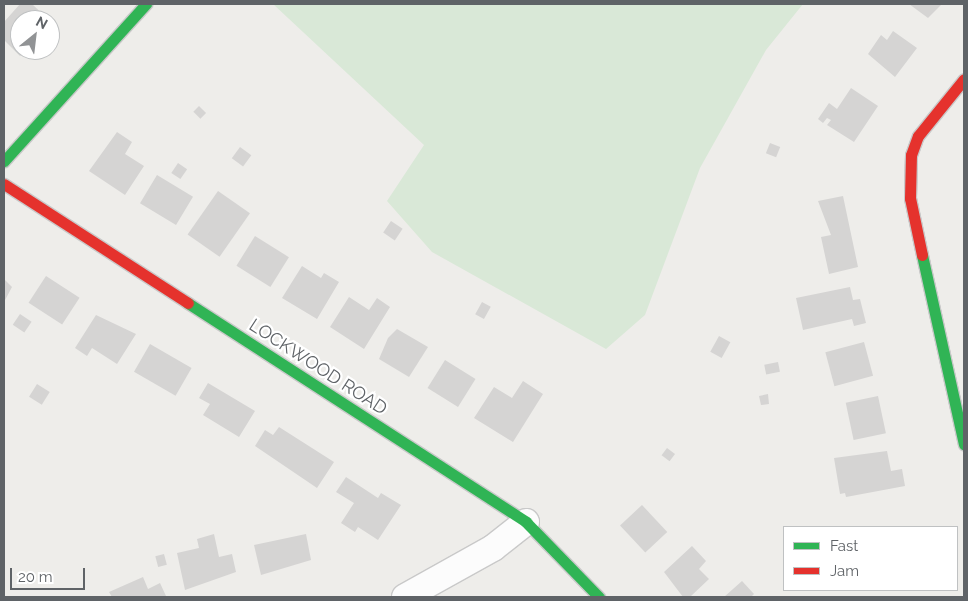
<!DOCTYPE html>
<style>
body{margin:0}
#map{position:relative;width:968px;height:601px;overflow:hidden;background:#eeedea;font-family:Raleway,sans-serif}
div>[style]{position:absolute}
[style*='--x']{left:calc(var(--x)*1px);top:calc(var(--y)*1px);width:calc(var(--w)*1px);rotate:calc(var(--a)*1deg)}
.green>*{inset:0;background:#d9e8d7}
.building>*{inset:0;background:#d5d4d3;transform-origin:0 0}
.roads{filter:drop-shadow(1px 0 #c9c9c9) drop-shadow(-1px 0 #c9c9c9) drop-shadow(0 1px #c9c9c9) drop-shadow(0 -1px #c9c9c9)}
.street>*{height:26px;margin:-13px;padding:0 13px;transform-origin:13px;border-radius:13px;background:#fcfcfc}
.fast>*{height:11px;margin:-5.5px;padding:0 5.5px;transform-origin:5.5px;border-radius:5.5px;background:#30b455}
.jam>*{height:11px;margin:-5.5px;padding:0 5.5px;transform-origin:5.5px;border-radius:5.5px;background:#e5322d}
span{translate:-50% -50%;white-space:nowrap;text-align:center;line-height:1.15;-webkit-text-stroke:4.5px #fff;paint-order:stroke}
.street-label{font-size:18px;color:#5f6367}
.frame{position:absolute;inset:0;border:5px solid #5f6367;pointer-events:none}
.legend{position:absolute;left:783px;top:526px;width:175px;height:65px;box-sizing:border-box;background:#fff;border:1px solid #bfc1c2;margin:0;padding:6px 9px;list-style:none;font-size:15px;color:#5f6367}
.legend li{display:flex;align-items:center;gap:10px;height:25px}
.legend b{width:25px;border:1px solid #bfc1c2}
.north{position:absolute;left:10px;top:10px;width:50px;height:50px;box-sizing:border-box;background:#fff;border:1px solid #bfc1c2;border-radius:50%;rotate:29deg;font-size:14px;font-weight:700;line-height:20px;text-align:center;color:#5f6367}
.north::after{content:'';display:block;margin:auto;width:18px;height:22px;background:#919395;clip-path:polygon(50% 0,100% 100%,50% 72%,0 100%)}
.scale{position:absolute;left:10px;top:568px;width:75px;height:22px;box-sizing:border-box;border:2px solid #5f6367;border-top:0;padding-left:6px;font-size:15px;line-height:18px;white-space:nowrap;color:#5f6367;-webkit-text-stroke:4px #fff;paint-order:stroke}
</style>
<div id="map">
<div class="green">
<div style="clip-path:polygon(273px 4px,803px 4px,766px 50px,700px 168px,645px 315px,606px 349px,432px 252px,387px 201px,424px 145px)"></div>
</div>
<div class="building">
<div style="clip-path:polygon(20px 4px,32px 4px,49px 20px,20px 20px,20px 50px,26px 50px,20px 56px,4px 40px,4px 22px)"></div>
<div style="clip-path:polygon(909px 4px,942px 4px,928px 18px)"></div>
<div style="clip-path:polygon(893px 31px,917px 48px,895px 77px,868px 54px,881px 35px,887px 40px)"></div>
<div style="clip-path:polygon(851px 88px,878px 106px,854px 142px,827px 125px,831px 120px,827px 118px,823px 123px,818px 119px,829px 103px,837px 109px)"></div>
<div style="left:199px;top:106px;width:10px;height:8px;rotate:45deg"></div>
<div style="clip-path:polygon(117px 132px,132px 142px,125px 154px,144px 166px,125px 195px,89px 171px)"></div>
<div style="left:770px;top:143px;width:11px;height:11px;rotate:22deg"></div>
<div style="left:240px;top:147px;width:14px;height:14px;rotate:36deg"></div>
<div style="left:178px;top:163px;width:11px;height:12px;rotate:34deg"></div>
<div style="left:157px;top:175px;width:42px;height:33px;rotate:31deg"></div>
<div style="left:218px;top:191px;width:39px;height:53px;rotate:35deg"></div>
<div style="clip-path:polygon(843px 196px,858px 267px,829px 274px,821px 237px,831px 235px,818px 201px)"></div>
<div style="left:391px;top:221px;width:14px;height:14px;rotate:34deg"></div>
<div style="left:255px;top:236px;width:40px;height:35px;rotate:32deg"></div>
<div style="clip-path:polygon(302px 266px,321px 278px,324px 273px,339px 282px,317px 319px,282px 298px)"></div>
<div style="left:46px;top:276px;width:40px;height:32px;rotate:33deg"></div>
<div style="clip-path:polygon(4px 279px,12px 287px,4px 302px)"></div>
<div style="clip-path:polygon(850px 287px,853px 300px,860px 299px,866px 323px,854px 326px,852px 319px,803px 330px,796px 298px)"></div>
<div style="clip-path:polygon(349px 297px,369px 310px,377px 298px,390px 307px,364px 349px,330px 327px)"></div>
<div style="left:482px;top:302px;width:10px;height:14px;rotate:29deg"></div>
<div style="left:20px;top:314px;width:14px;height:13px;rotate:34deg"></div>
<div style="clip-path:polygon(96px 315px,136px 334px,117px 364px,92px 348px,87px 356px,75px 348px)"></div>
<div style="clip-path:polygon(397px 329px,428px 347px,409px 377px,379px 359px,388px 338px)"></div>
<div style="left:719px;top:336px;width:13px;height:18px;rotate:29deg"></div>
<div style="left:864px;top:342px;width:35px;height:40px;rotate:75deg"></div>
<div style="left:150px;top:344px;width:48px;height:32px;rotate:30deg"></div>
<div style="left:445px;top:360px;width:36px;height:33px;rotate:32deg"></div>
<div style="left:778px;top:362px;width:10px;height:14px;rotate:79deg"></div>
<div style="clip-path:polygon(523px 381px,543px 394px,513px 442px,474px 418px,494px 387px,512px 398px)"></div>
<div style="clip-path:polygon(208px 383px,255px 411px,239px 437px,203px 415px,210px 404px,199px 398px)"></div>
<div style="left:37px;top:384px;width:15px;height:15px;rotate:32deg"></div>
<div style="clip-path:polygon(768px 394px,769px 404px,761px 405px,759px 396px)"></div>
<div style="left:878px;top:396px;width:38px;height:33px;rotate:78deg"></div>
<div style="clip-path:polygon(279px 427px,334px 462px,317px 488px,255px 446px,265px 430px,273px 435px)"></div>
<div style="left:667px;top:448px;width:10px;height:9px;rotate:37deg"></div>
<div style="clip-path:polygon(887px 451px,891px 471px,902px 469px,905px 486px,846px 497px,845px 493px,840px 494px,834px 458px)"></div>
<div style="clip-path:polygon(346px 477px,378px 498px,381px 493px,401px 505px,378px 540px,358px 527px,355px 532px,341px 523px,354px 503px,336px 492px)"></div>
<div style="left:642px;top:505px;width:37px;height:30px;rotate:47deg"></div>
<div style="clip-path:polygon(214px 534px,219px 557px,232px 554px,236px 572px,185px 590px,177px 553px,199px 548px,197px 539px)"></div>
<div style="clip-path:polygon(306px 534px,311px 560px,261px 575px,254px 545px)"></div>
<div style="clip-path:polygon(692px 546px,706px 561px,699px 569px,709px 579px,690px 597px,683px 597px,664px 572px)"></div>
<div style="left:164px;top:554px;width:11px;height:9px;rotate:75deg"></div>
<div style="clip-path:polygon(143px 577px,148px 589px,160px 583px,166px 596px,112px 597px,109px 592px)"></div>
<div style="clip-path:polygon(742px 581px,754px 594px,751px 597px,724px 597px)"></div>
</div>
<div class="roads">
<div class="street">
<div style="--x:405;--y:597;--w:101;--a:-29.1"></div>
<div style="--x:493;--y:548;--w:42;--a:-38.2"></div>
</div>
<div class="fast">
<div style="--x:4;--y:161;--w:212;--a:-47.9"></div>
<div style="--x:922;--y:255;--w:194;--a:77.5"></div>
<div style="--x:188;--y:303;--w:403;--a:32.9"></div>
<div style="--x:526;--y:522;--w:105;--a:45.8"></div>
</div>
<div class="jam">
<div style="--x:4;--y:184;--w:219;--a:32.9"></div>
<div style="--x:922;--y:255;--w:58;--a:-101.9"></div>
<div style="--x:910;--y:198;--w:43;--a:-88.7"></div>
<div style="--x:911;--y:155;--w:20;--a:-70"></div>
<div style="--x:918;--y:136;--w:73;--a:-51.1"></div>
</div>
</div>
<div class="street-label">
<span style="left:318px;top:367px;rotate:33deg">LOCKWOOD ROAD</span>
</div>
<div class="frame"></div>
<ul class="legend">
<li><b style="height:6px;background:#30b455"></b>Fast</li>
<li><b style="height:6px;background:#e5322d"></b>Jam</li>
</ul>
<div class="north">N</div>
<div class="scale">20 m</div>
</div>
